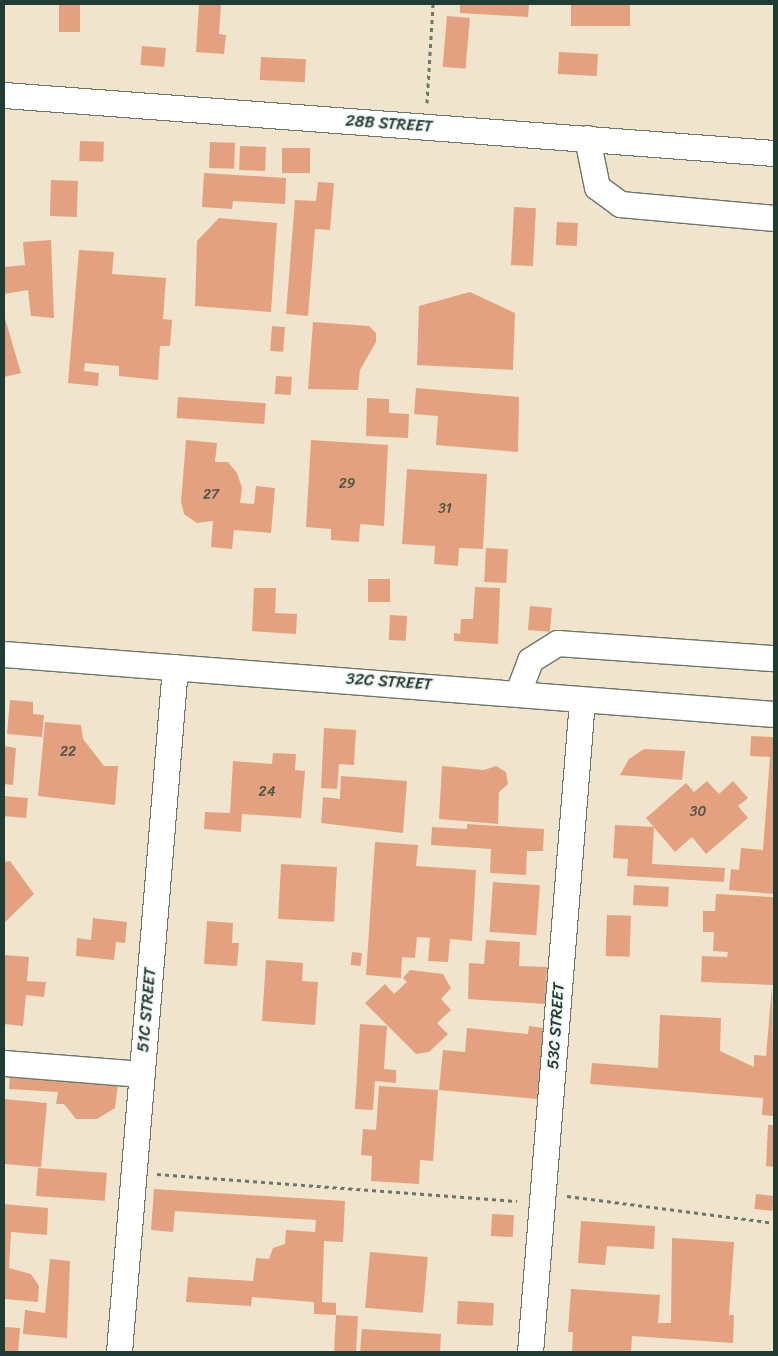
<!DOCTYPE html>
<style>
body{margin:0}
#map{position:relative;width:778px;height:1356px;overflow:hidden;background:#f0e5cc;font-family:Sriracha,sans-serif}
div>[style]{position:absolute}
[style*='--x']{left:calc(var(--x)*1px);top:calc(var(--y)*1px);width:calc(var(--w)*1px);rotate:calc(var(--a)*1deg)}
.building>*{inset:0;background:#e4a17f;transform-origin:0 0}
.path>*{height:3px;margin-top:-1.5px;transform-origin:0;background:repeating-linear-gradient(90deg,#687869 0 4px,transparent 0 8px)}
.roads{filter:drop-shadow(1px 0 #687869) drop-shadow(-1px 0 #687869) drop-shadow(0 1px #687869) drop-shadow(0 -1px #687869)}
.minor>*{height:25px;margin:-12.5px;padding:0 12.5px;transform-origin:12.5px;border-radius:12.5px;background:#fff}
span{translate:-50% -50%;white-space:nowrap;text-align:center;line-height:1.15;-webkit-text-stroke:4px #f6f6f2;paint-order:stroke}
.number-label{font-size:14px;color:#505647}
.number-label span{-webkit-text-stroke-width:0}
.street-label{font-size:16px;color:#1f3d34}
.frame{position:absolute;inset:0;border:5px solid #1f3d34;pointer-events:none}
</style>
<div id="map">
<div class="building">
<div style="left:59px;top:4px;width:21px;height:28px"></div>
<div style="clip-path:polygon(199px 4px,221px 4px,219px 34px,226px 35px,224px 54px,196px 52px)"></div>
<div style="clip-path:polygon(460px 4px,529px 4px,528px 17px,460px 13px)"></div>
<div style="left:571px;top:4px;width:59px;height:22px"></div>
<div style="left:447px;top:16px;width:23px;height:51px;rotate:5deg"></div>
<div style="left:142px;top:46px;width:24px;height:19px;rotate:5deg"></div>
<div style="left:559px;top:52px;width:39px;height:22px;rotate:3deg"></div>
<div style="left:261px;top:57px;width:45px;height:23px;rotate:3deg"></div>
<div style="left:80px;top:141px;width:24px;height:20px;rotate:2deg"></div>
<div style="left:210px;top:142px;width:25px;height:26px;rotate:2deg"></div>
<div style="left:240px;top:146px;width:26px;height:24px;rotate:2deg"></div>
<div style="left:282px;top:148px;width:28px;height:25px"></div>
<div style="clip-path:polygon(204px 173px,286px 178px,285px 204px,233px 201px,232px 209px,202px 207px)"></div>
<div style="left:51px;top:180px;width:27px;height:36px;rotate:2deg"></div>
<div style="clip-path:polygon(318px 182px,334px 183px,330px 230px,315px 229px,308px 316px,286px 314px,295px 200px,316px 201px)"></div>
<div style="left:514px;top:207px;width:22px;height:58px;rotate:3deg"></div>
<div style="clip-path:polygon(219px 218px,277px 223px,271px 312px,195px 306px,197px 241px)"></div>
<div style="left:557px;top:222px;width:21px;height:23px;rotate:3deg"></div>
<div style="clip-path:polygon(51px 240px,54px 318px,31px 316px,28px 290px,4px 294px,4px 267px,25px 265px,23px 242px)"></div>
<div style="clip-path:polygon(79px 250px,114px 252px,112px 274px,166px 278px,163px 319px,172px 320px,170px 346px,160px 346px,158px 380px,119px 376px,119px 366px,85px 363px,84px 371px,99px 373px,98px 386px,68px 383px)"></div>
<div style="clip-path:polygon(470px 292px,515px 313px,513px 370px,417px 365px,419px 306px)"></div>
<div style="clip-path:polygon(4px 315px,21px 373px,4px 377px)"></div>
<div style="clip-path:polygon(313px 322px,369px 326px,376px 333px,376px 342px,360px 370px,358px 390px,308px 389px)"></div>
<div style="left:272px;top:326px;width:13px;height:25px;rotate:4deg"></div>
<div style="left:276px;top:376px;width:16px;height:18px;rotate:4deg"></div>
<div style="clip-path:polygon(416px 388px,519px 397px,518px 452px,436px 445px,438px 416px,414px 414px)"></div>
<div style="left:178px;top:397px;width:88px;height:21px;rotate:4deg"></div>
<div style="clip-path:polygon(367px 398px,389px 399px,389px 413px,409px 414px,408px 438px,366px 436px)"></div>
<div style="clip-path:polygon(186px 440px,217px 443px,215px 462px,228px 462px,237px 473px,242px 488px,240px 503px,254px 504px,256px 486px,275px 488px,271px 533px,234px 530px,232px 549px,211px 547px,213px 521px,197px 523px,184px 514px,181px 502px)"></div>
<div style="clip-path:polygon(311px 440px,388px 445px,384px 526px,360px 524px,359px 542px,331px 540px,331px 529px,306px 527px)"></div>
<div style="clip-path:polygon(407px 469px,487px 474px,483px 549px,459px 548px,458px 566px,434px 564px,435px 546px,402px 544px)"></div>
<div style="left:486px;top:548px;width:22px;height:34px;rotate:3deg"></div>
<div style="left:368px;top:579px;width:22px;height:23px"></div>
<div style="clip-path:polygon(475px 587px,500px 588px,498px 644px,454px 641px,454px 633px,460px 634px,461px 619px,473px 619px)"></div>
<div style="clip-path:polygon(254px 588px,276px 588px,275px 613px,297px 614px,296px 634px,252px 631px)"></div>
<div style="left:530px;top:606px;width:22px;height:24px;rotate:5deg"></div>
<div style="left:390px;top:615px;width:17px;height:25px;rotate:3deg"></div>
<div style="clip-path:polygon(10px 700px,33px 702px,33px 714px,44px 715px,42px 737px,7px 734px)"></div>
<div style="clip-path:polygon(45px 722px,81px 725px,83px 739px,104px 766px,118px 766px,115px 805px,38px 796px)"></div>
<div style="clip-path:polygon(324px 728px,356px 730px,354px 765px,339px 764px,337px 789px,321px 788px)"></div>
<div style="clip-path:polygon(751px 736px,774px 737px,774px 894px,729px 890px,731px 869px,739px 870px,741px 848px,763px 850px,770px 757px,750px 756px)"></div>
<div style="clip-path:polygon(4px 746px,16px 748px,13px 785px,4px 784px)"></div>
<div style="clip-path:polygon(644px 749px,685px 751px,682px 780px,620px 775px,629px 759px)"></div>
<div style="clip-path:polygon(273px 753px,296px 754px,295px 770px,305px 771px,301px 818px,242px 814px,241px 832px,204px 829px,205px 812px,230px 813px,233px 761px,272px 764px)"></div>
<div style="clip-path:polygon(442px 766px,484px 770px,496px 766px,506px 772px,508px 784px,499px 792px,498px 824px,439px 819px)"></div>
<div style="clip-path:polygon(341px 776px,407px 781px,403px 833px,321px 823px,323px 797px,340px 799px)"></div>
<div style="clip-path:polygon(707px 781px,719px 794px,733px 781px,748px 798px,738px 806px,748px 818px,706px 854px,692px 837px,675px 852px,646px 818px,686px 783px,694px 792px)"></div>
<div style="left:4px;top:796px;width:24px;height:20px;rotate:5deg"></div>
<div style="clip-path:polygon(467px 824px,544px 829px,543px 851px,527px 851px,526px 875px,490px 873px,491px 849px,431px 845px,432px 827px,467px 829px)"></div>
<div style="clip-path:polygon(615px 825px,654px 827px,652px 864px,725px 868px,724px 882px,627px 876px,628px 859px,613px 858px)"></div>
<div style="clip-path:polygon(375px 842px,418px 845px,416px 866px,476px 870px,472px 941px,450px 939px,448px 962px,428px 961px,430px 938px,417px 937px,415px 958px,402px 957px,401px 978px,366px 975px)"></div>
<div style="clip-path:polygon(10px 861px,34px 894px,4px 923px,4px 862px)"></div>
<div style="left:281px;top:864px;width:56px;height:55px;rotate:3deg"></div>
<div style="left:493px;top:882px;width:47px;height:50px;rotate:4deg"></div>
<div style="left:634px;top:885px;width:35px;height:20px;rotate:3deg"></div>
<div style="clip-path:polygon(716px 894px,773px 897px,774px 985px,701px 982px,702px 956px,727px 957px,728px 952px,713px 951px,714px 932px,703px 932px,703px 911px,715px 911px)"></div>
<div style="left:607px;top:915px;width:24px;height:41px;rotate:2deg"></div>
<div style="clip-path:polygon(93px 918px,127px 922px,125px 943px,116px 942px,114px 960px,76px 956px,77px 938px,91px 940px)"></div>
<div style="clip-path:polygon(207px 921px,233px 923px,232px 943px,239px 943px,237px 966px,204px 964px)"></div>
<div style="clip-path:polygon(486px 940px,520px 942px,519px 966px,547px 967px,545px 1004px,468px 999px,469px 963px,484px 964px)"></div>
<div style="left:352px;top:952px;width:10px;height:13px;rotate:6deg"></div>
<div style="clip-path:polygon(4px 955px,29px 957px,27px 981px,46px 982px,44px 997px,26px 995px,23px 1026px,4px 1024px)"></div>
<div style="clip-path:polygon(266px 960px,303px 963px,302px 981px,318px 982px,315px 1025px,262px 1021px)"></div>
<div style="clip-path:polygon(410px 970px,443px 974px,451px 988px,441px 999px,451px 1010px,437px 1023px,448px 1034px,429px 1052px,416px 1054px,365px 1003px,385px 984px,394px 994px,407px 982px,403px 978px)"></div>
<div style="clip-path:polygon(772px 986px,774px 1116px,762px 1115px,763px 1098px,590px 1084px,592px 1063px,658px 1068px,660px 1015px,721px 1018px,720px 1051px,754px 1067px,754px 1055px,766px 1056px)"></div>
<div style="clip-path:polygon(360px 1024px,387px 1026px,384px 1069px,396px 1070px,396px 1083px,375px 1081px,373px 1110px,355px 1109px)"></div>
<div style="clip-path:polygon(529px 1026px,544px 1028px,537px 1099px,439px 1090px,443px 1050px,465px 1052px,467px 1028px,528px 1034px)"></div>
<div style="clip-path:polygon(10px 1075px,118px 1084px,115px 1108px,97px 1119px,76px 1119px,64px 1104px,56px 1104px,58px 1092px,9px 1089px)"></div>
<div style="clip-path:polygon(379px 1086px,438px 1090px,433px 1161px,420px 1160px,419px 1184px,371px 1181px,372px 1156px,361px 1155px,363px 1129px,376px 1130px)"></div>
<div style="clip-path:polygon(4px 1099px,47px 1103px,41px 1167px,4px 1164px)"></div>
<div style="clip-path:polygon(768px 1125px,774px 1125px,774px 1167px,766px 1166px)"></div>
<div style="left:38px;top:1168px;width:69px;height:28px;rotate:4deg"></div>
<div style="clip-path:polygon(154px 1189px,345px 1201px,343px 1242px,324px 1241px,322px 1302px,336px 1303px,336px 1315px,314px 1314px,314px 1302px,252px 1297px,251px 1306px,186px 1302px,188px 1277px,253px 1281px,256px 1258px,269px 1259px,273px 1248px,285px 1244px,286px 1230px,315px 1232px,316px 1220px,175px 1211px,173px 1232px,151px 1230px)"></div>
<div style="left:756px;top:1194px;width:18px;height:15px;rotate:6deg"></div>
<div style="clip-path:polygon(4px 1204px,48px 1208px,47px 1235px,11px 1232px,9px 1268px,31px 1274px,39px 1286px,38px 1302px,4px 1299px)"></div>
<div style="left:492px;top:1214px;width:22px;height:22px;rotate:3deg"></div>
<div style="clip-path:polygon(581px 1221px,655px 1226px,654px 1249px,607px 1246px,605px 1265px,578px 1263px)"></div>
<div style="clip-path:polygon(672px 1238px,734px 1242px,729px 1315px,734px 1315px,733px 1343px,632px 1336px,631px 1352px,572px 1352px,573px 1332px,568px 1332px,571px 1289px,660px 1295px,658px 1323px,671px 1323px)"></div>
<div style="left:370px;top:1252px;width:58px;height:56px;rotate:5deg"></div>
<div style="clip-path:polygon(50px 1259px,70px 1261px,67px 1338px,23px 1334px,25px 1310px,45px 1313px)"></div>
<div style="left:458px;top:1301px;width:36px;height:23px;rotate:3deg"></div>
<div style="left:336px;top:1315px;width:22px;height:37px;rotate:3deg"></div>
<div style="clip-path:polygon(4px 1327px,20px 1328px,18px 1352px,4px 1352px)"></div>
<div style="clip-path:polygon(362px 1329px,441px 1334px,440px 1352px,360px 1352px)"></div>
</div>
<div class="path">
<div style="--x:427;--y:103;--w:99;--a:-86.5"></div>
<div style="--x:157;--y:1174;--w:361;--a:4.3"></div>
<div style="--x:567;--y:1196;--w:209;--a:7.4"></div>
</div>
<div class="roads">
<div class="minor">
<div style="--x:4;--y:95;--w:772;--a:4.31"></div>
<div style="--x:587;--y:138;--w:50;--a:78.5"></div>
<div style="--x:597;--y:187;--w:29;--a:36"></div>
<div style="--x:620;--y:204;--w:155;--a:5.2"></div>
<div style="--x:4;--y:654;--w:772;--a:4.46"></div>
<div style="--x:518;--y:692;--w:34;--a:-69"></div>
<div style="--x:530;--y:660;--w:32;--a:-32"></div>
<div style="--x:557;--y:643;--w:218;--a:4"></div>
<div style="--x:4;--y:1063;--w:138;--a:4.6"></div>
<div style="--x:119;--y:1352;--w:687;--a:-85.33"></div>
<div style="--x:530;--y:1352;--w:654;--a:-85.44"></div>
</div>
</div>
<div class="number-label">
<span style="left:347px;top:484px">29</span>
<span style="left:211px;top:495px">27</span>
<span style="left:445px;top:509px">31</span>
<span style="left:68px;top:752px">22</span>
<span style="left:267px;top:792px">24</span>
<span style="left:698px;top:812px">30</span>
</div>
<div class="street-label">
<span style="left:389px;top:124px;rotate:4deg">28B STREET</span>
<span style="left:389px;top:682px;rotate:4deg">32C STREET</span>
<span style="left:147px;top:1010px;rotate:-85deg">51C STREET</span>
<span style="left:556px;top:1026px;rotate:-86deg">53C STREET</span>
</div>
<div class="frame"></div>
</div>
